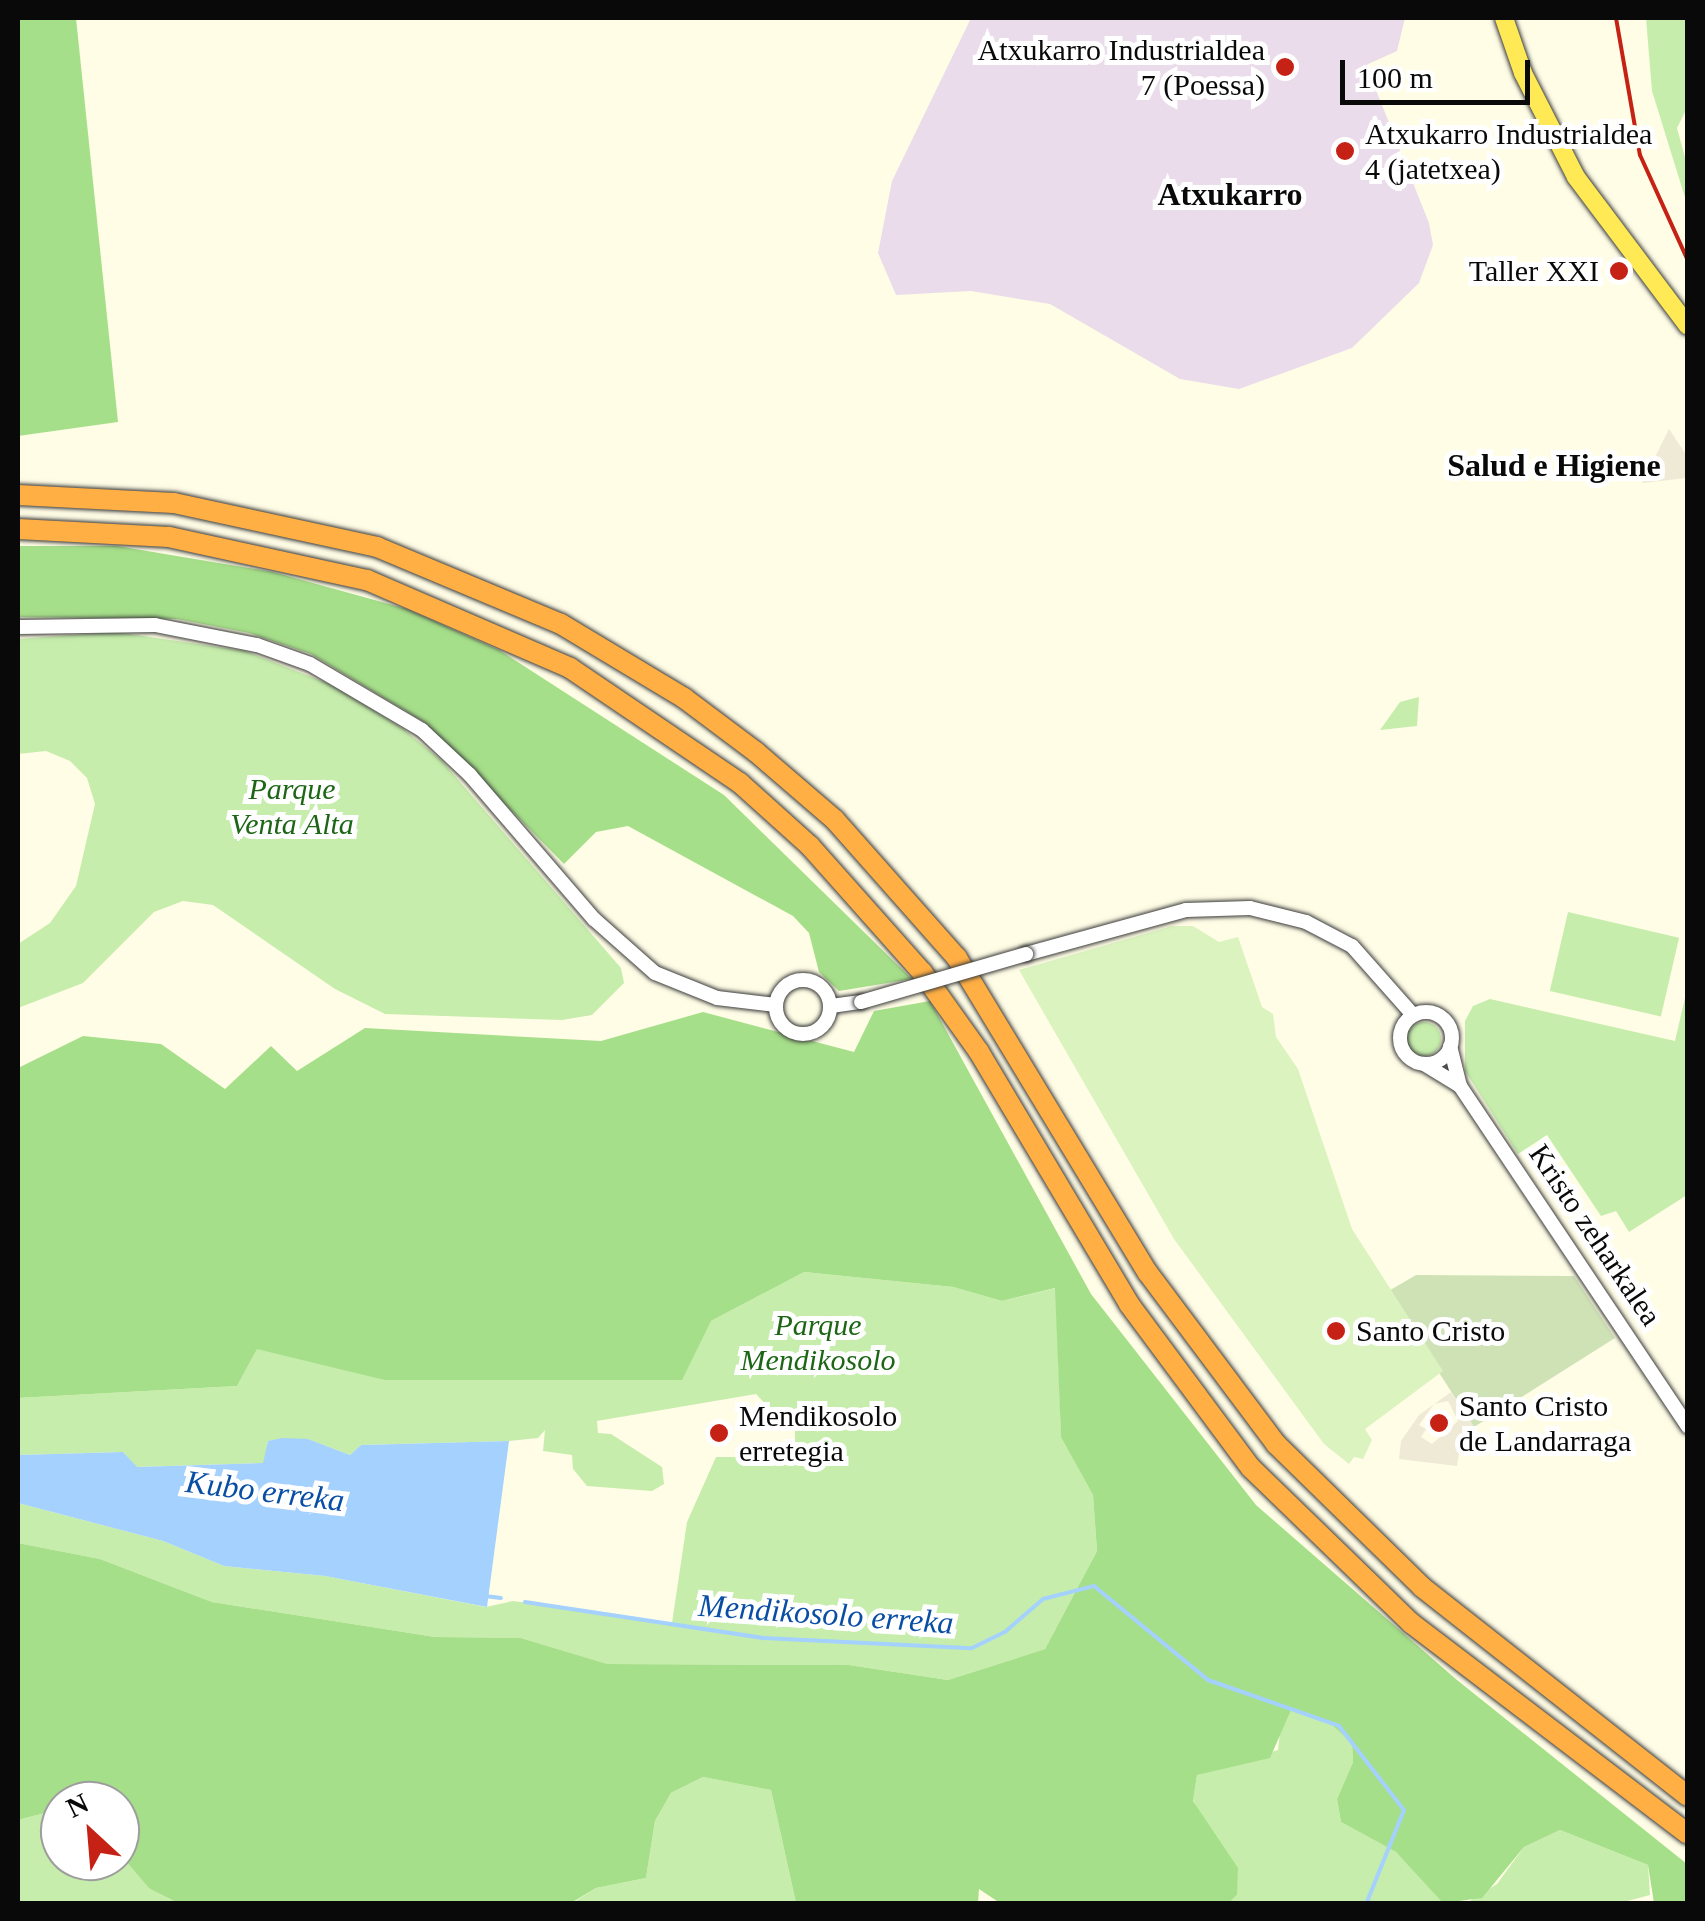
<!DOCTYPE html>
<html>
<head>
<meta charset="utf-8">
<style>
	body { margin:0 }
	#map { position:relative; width:1705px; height:1921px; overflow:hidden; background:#fffde6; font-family:"Times New Roman",serif }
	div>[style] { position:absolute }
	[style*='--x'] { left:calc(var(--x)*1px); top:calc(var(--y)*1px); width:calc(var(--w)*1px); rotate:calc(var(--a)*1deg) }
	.industrial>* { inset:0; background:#eadcea }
	.green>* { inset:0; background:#c6edac; transform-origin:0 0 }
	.round { border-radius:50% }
	.forest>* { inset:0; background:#a6df8a }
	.cemetery>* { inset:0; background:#cee2b6 }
	.pitch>* { inset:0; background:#dbf3bf }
	.plaza>* { inset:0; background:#eeead6 }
	.water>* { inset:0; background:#a4d1fd }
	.stream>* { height:4px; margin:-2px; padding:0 2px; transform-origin:2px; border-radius:2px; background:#a4d1fd }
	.roads { filter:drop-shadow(0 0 2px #3c3c3c) drop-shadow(0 0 2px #3c3c3c) }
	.tertiary>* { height:14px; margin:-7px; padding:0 7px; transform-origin:7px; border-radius:7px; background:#fff }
	.tertiary>.ring { margin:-7px; padding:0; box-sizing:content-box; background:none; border:14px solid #fff; border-radius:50% }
	.primary>* { height:18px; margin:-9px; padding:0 9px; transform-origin:9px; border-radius:9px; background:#ffea56 }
	.motorway>* { height:20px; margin:-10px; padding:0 10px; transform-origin:10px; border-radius:10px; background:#ffaf44 }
	.rail>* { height:4px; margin:-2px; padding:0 2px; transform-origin:2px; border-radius:2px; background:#c52215 }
	.bridges { filter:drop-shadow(0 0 2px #3c3c3c) drop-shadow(0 0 2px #3c3c3c) }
	.tertiary-bridge>* { height:14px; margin:-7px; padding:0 7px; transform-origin:7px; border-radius:7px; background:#fff }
	.dots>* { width:28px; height:28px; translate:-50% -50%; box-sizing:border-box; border:5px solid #fff; border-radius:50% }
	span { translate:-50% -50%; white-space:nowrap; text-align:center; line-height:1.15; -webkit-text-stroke:10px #fff; paint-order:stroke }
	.poi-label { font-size:30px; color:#090909 }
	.right { translate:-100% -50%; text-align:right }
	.left { translate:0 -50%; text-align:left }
	.park-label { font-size:30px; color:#1c6615; font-style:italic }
	.street-label { font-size:30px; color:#090909 }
	.neighbourhood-label { font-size:32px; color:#090909; font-weight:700 }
	.water-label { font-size:32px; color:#094ea5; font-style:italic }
	.frame { position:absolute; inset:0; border:20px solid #090909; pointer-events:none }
	.north { position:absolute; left:40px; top:1781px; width:100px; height:100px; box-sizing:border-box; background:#fff; border:2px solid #9d9d9d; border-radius:50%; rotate:334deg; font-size:28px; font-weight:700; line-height:40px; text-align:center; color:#090909 }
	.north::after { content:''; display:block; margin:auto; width:35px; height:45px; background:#c52215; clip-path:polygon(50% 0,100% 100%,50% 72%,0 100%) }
	.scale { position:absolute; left:1340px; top:60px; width:190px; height:45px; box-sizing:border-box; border:5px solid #090909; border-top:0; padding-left:12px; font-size:30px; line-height:35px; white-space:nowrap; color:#090909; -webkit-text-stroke:8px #fff; paint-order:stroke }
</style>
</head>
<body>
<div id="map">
	<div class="industrial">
		<i style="clip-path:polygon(971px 18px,1405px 18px,1397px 51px,1366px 65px,1429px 223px,1433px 245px,1419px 283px,1352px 348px,1239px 389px,1180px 379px,1050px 304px,971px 291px,896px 295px,878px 253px,892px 181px)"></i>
	</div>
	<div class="green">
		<i style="clip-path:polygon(1646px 18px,1687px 18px,1687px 108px,1677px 128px,1687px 165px,1687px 204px,1652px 91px)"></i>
		<i style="clip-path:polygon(116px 632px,245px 651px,332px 685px,402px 728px,441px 760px,621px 968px,624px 983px,592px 1015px,562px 1020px,385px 1014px,335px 989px,213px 905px,183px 901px,154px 912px,83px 983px,18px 1008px,18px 944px,50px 923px,76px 886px,95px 804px,87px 778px,70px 761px,46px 751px,18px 754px,18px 639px)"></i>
		<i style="clip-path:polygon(1419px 697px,1417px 726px,1380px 730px,1400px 702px)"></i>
		<i style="left:1568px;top:912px;width:114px;height:81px;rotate:13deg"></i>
		<i style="clip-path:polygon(1687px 989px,1687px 1195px,1629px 1232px,1616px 1211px,1601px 1216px,1547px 1135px,1518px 1154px,1465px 1071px,1465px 1021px,1473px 1006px,1490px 999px,1675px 1041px)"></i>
		<i class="round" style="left:1407px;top:1022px;width:34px;height:34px"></i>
		<i style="clip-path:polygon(804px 1272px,953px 1287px,1002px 1301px,1056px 1288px,1061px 1436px,1093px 1495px,1097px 1551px,1045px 1649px,948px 1680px,849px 1665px,606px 1664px,521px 1638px,435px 1637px,212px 1602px,100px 1559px,18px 1543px,18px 1503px,163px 1541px,224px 1566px,325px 1576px,486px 1607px,513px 1601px,672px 1623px,687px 1522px,716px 1457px,795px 1457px,795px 1410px,769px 1408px,756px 1394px,597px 1421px,598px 1433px,611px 1434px,662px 1467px,664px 1484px,652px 1491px,587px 1486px,573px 1469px,572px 1455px,543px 1451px,545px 1430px,538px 1438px,509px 1441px,361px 1445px,350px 1455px,308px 1439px,268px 1441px,264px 1463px,136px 1467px,123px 1452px,18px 1455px,18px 1398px,237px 1386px,257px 1348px,384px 1380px,711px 1321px)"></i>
		<i style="clip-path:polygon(1290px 1710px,1330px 1723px,1352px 1742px,1353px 1762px,1337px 1799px,1341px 1822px,1396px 1852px,1447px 1903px,1229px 1903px,1237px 1895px,1193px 1800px,1197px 1775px,1278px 1750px,1281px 1722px)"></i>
		<i style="clip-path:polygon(703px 1777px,771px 1790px,796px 1903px,571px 1904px,596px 1888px,646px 1878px,655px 1821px,671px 1793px)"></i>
		<i style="clip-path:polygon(60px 1809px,60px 1861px,120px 1861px,120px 1847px,150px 1889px,178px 1903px,18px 1904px,18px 1820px)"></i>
		<i style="clip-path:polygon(1560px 1830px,1648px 1865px,1650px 1895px,1620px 1903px,1465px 1904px,1497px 1884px,1524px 1847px)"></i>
	</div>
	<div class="forest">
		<i style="clip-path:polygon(18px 18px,76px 18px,118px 422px,18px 436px)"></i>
		<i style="clip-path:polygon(18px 546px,117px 546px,273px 572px,407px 609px,499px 650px,724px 795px,912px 979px,839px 991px,819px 972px,809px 933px,793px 916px,628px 826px,596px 832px,564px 864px,424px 722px,311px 654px,249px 633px,177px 619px,18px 617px)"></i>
		<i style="clip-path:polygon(930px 1001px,1091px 1294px,1256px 1505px,1457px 1680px,1687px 1864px,1687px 1903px,1654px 1903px,1648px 1865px,1560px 1830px,1524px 1847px,1482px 1898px,1443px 1903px,1396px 1852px,1341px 1822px,1337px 1799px,1353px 1762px,1352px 1743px,1330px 1723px,1291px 1710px,1270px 1758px,1197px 1775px,1193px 1801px,1238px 1868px,1237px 1895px,1229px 1903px,1000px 1903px,979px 1889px,978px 1903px,796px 1903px,771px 1790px,703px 1777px,671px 1793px,655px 1821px,646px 1878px,596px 1888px,571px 1903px,178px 1903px,150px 1889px,125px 1860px,120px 1801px,60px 1801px,60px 1809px,18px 1820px,18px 1543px,100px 1559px,212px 1602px,435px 1637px,521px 1638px,607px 1664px,849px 1665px,948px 1680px,1045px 1649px,1097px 1551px,1093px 1495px,1061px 1437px,1055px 1288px,1002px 1301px,953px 1287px,804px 1272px,711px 1321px,682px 1380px,384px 1380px,257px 1349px,237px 1386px,18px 1398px,18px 1068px,83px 1036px,161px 1044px,225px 1089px,271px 1046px,297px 1071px,365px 1028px,601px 1041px,703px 1012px,854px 1052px,874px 1011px)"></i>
	</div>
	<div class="cemetery">
		<i style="clip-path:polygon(1416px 1275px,1574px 1276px,1615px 1338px,1474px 1427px,1387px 1292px)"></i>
	</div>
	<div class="pitch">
		<i style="clip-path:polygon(1172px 926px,1193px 926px,1219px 942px,1238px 937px,1262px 1007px,1273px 1014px,1276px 1037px,1298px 1069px,1352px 1229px,1443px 1371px,1365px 1429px,1372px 1440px,1363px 1459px,1354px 1457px,1349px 1464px,1324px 1444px,1174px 1239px,1019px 970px)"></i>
	</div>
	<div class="plaza">
		<i style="clip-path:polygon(1669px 429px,1687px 456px,1687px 478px,1642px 483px)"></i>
		<i style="clip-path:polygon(evenodd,1451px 1392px,1474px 1427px,1461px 1441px,1457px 1466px,1399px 1459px,1401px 1441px,1419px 1415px,1451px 1392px,1448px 1401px,1458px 1421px,1432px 1444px,1421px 1437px,1426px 1429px,1419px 1425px,1434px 1404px,1448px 1401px)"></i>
	</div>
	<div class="water">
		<i style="clip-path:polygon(282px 1438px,308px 1439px,350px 1455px,361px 1445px,509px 1441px,487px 1607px,325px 1576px,224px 1566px,163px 1541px,18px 1503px,18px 1455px,123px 1452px,137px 1467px,263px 1463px,268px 1441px)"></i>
	</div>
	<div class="stream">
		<i style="--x:485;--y:1596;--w:16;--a:7"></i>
		<i style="--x:525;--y:1602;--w:242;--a:8.6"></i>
		<i style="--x:764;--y:1638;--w:208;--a:2.8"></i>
		<i style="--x:972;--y:1648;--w:37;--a:-26"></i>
		<i style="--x:1005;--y:1632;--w:50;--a:-41"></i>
		<i style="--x:1043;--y:1599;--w:53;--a:-14.3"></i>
		<i style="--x:1094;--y:1586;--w:148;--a:39.5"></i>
		<i style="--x:1208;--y:1680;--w:139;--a:19.3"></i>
		<i style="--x:1339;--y:1726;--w:106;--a:52.3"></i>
		<i style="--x:1404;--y:1810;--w:101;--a:112"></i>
	</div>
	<div class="roads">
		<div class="tertiary">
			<i style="--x:18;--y:627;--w:137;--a:-0.8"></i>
			<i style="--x:155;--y:625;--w:104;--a:11.1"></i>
			<i style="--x:257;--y:645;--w:56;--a:19.7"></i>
			<i style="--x:310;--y:664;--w:130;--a:30.5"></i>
			<i style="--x:422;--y:730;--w:66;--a:43.2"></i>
			<i style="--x:470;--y:775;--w:190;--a:49.3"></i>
			<i style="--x:594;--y:919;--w:81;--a:41.5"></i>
			<i style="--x:655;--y:973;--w:67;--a:22"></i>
			<i style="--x:717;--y:998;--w:59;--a:6.8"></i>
			<i style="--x:1026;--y:954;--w:166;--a:-15.4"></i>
			<i style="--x:1186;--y:910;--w:64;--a:-1.8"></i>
			<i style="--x:1250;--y:908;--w:58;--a:14"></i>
			<i style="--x:1306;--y:922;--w:52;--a:27.6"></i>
			<i style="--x:1352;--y:946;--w:92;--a:48.5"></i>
			<i class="ring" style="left:776px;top:980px;width:40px;height:40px"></i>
			<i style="--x:831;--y:1006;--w:30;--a:-8"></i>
			<i class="ring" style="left:1400px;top:1012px;width:38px;height:38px"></i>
			<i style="--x:1450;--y:1046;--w:41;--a:76"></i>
			<i style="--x:1460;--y:1086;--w:410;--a:56.2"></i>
			<i style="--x:1424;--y:1064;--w:42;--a:31.4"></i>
		</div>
		<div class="primary">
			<i style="--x:1504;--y:18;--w:58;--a:70.9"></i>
			<i style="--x:1523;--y:73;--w:117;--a:63"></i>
			<i style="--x:1576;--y:177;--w:186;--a:53.1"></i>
		</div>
		<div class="motorway">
			<i style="--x:18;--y:495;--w:156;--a:2.9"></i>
			<i style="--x:174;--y:503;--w:208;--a:12.2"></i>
			<i style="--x:377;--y:547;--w:199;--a:22.7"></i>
			<i style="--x:561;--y:624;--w:144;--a:31"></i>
			<i style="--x:684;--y:698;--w:90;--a:36.9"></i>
			<i style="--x:756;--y:752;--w:104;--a:40.7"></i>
			<i style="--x:835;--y:820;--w:184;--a:48.5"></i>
			<i style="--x:957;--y:958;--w:368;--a:58.8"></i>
			<i style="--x:1148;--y:1273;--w:214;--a:53.2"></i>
			<i style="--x:1276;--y:1444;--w:204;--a:44.4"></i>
			<i style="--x:1422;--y:1587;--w:338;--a:38.2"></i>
			<i style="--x:18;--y:529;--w:151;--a:3"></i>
			<i style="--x:169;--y:537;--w:203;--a:12.3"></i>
			<i style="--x:367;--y:580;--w:221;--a:23.4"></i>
			<i style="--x:570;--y:668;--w:205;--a:34.1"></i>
			<i style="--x:740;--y:783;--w:94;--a:42"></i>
			<i style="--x:810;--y:846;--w:169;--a:48.4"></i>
			<i style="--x:922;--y:972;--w:98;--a:54.5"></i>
			<i style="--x:979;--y:1052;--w:293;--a:59.2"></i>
			<i style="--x:1129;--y:1304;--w:204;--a:53.4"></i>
			<i style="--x:1251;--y:1468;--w:223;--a:44.1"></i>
			<i style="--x:1411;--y:1623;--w:348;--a:37.3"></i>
		</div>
	</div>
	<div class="rail">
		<i style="--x:1616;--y:18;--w:139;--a:80.1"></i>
		<i style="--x:1640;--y:155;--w:116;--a:65.6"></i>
	</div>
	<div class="bridges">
		<div class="tertiary-bridge">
			<i style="--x:861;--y:1002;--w:172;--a:-16.2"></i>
		</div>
	</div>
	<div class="dots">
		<i style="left:1285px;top:67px;background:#c52215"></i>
		<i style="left:1345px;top:151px;background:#c52215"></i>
		<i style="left:1619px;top:271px;background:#c52215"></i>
		<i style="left:1336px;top:1331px;background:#c52215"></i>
		<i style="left:1439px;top:1423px;background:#c52215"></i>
		<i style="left:719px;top:1433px;background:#c52215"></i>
	</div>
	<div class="poi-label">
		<span class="right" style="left:1265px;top:67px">Atxukarro Industrialdea<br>7 (Poessa)</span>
		<span class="left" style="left:1365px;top:151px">Atxukarro Industrialdea<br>4 (jatetxea)</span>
		<span class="right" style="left:1599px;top:271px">Taller XXI</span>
		<span class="left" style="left:1356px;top:1331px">Santo Cristo</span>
		<span class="left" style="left:1459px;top:1423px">Santo Cristo<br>de Landarraga</span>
		<span class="left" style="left:739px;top:1433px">Mendikosolo<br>erretegia</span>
	</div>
	<div class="park-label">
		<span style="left:292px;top:806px">Parque<br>Venta Alta</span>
		<span style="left:818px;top:1342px">Parque<br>Mendikosolo</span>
	</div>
	<div class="street-label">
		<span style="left:1595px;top:1235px;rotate:56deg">Kristo zeharkalea</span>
	</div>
	<div class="neighbourhood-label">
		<span style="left:1230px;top:194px">Atxukarro</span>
		<span style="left:1554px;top:465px">Salud e Higiene</span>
	</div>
	<div class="water-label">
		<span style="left:265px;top:1491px;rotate:7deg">Kubo erreka</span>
		<span style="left:826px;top:1614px;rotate:4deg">Mendikosolo erreka</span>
	</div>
	<div class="frame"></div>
	<div class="north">N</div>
	<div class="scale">100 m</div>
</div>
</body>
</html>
